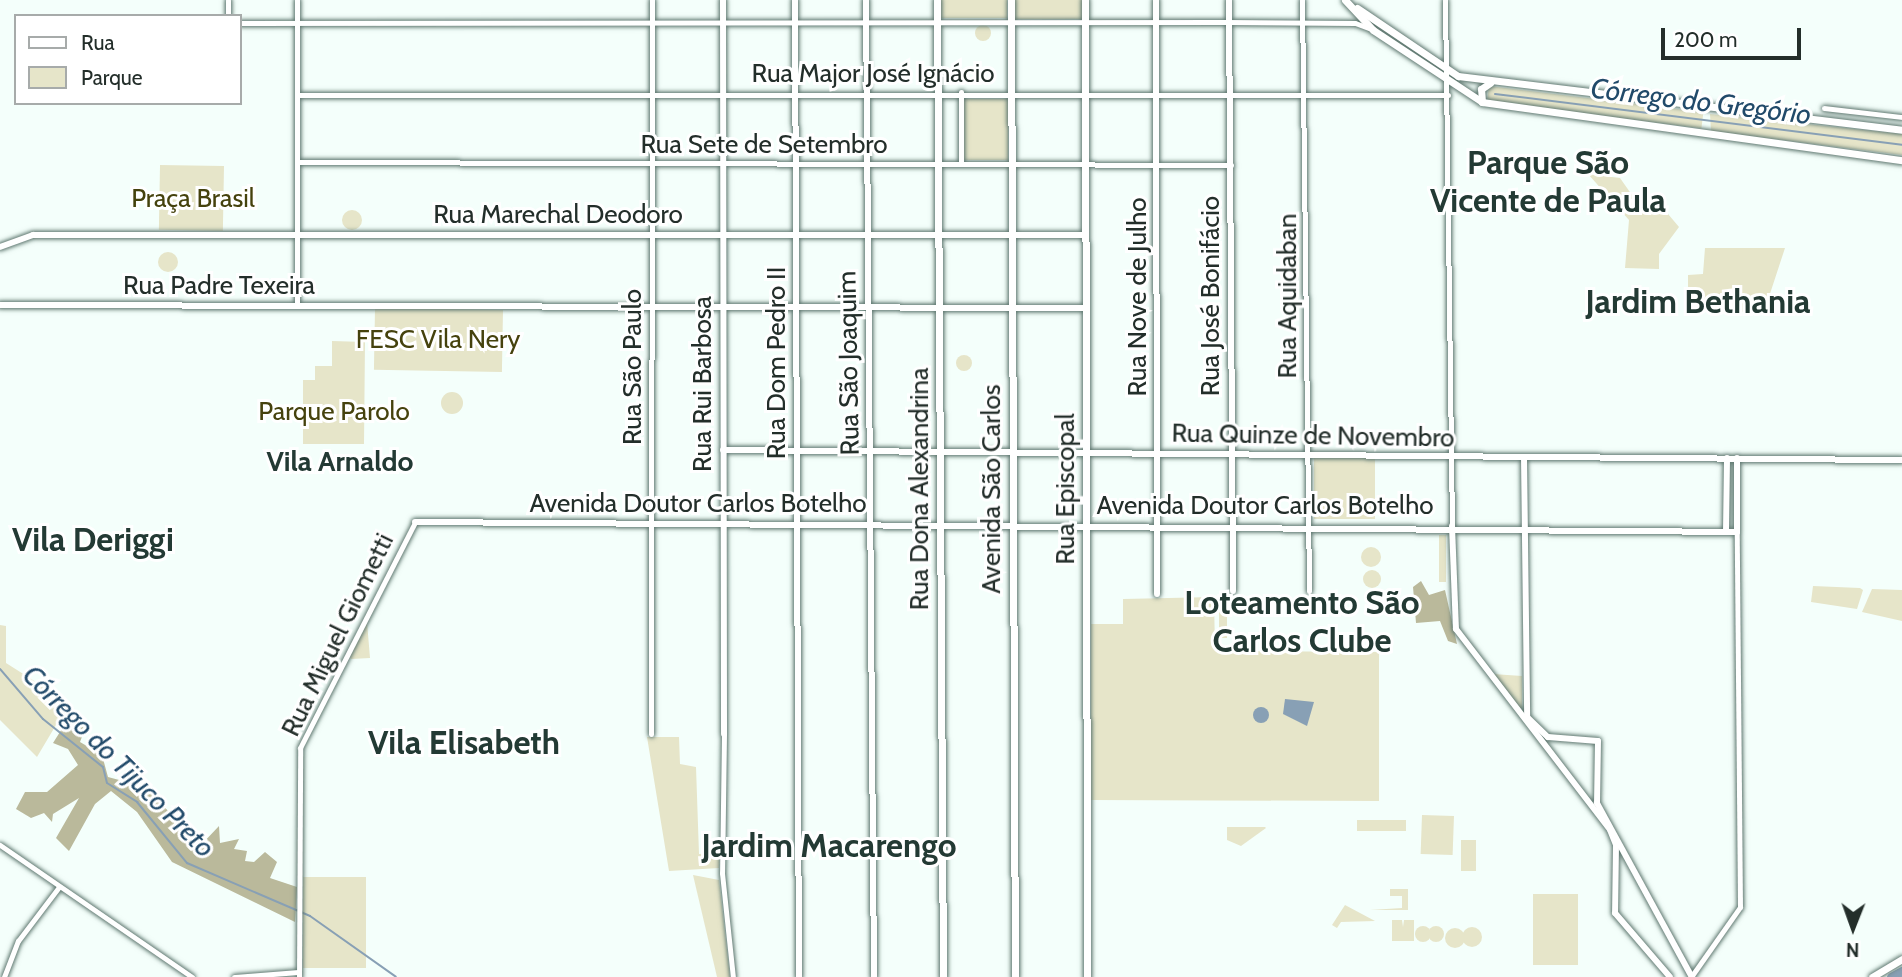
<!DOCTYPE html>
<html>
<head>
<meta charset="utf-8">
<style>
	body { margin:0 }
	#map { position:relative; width:1902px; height:977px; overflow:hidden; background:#f4fffb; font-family:Cabin,sans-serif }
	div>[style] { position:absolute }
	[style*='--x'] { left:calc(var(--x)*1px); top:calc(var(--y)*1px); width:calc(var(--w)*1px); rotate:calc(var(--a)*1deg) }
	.green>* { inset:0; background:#e6e5c9; transform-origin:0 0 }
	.round { border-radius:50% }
	.forest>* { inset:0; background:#bab99b }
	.water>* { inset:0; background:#88a0b5 }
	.stream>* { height:2px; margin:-1px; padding:0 1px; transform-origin:1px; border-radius:1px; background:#88a0b5 }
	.river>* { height:9px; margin:-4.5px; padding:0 4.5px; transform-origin:4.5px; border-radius:4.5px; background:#88a0b5 }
	.roads { filter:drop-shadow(0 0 2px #607971) drop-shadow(0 0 2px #607971) }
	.tertiary>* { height:5px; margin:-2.5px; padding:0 2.5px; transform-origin:2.5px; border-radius:2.5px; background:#fff }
	.secondary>* { height:6px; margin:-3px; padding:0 3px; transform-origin:3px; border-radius:3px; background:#fff }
	.primary>* { height:7px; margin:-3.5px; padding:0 3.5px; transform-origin:3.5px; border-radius:3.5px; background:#fff }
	span { translate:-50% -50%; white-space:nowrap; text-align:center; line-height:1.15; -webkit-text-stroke:6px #fff; paint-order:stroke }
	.street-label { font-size:26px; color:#232e2a }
	.park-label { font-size:26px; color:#45420d }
	.water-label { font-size:28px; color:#214a6a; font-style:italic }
	.neighbourhood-label { font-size:28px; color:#233a34; font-weight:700 }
	.district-label { font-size:33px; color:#233a34; font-weight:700 }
	.legend { position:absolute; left:14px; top:14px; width:228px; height:91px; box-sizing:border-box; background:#fff; border:2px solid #a7abaa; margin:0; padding:9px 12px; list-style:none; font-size:21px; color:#232e2a }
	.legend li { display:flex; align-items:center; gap:14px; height:35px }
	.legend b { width:35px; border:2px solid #a7abaa }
	.north { position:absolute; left:1818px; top:893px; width:70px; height:70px; -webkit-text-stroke:5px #fff; paint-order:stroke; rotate:181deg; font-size:19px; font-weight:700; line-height:28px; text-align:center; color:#232e2a }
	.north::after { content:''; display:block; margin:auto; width:24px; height:32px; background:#232e2a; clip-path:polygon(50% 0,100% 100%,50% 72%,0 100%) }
	.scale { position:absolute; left:1661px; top:28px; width:140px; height:32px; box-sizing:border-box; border:4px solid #232e2a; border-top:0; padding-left:9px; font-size:21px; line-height:24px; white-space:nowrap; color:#232e2a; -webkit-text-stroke:5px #fff; paint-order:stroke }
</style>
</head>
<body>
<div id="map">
	<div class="green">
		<i style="left:940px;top:0;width:67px;height:18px"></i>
		<i style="left:1015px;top:0;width:68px;height:19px"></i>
		<i class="round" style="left:975px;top:25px;width:16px;height:16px"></i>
		<i style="left:1489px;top:86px;width:216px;height:16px;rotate:7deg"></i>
		<i style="left:964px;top:99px;width:44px;height:61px"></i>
		<i style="clip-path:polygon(1710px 114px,1902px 134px,1902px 155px,1711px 131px)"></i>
		<i style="left:224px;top:166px;width:65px;height:64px;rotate:91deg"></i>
		<i style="clip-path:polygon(1588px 174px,1620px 178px,1639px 205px,1663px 208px,1679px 227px,1659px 254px,1659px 269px,1625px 268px,1629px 220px)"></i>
		<i class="round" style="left:342px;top:210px;width:20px;height:20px"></i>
		<i style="clip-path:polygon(1705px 248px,1785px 248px,1764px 312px,1703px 311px,1704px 300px,1688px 299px,1688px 275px,1703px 274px)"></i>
		<i class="round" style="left:158px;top:252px;width:20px;height:20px"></i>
		<i style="left:503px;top:310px;width:62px;height:128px;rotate:91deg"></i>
		<i style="clip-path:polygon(332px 341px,365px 342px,364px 444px,303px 444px,303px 380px,315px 380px,315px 366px,332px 366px)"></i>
		<i class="round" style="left:956px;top:355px;width:16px;height:16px"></i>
		<i class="round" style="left:441px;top:392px;width:22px;height:22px"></i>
		<i style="left:1375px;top:457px;width:62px;height:61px;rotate:90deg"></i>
		<i style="left:1439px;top:535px;width:7px;height:47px"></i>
		<i class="round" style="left:1361px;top:547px;width:20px;height:20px"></i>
		<i class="round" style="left:1363px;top:570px;width:18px;height:18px"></i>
		<i style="clip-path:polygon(1813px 586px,1860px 588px,1863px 590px,1857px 609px,1811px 602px)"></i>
		<i style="clip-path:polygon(1872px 589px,1902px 590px,1902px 621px,1862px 612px)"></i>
		<i style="clip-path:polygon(1214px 597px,1215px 651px,1379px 652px,1379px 801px,1091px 800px,1091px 624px,1123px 624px,1123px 599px)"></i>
		<i style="left:1219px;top:599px;width:8px;height:39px"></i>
		<i style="clip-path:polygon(367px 622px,370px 658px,351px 659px,350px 657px)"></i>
		<i style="clip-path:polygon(0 625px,6px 626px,6px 663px,69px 703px,37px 757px,0 720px)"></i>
		<i style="clip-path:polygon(1493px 674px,1522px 676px,1522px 708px,1520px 708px)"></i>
		<i style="clip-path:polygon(647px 737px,679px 737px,680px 764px,696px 767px,699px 854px,720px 853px,719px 868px,669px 871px)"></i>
		<i style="left:1422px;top:815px;width:32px;height:39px;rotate:2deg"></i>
		<i style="left:1357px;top:820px;width:49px;height:11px"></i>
		<i style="clip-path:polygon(1227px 827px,1265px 827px,1266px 828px,1241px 846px,1227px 840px)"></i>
		<i style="left:1461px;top:840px;width:15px;height:31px"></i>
		<i style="clip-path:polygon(693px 875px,719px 880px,730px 977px,717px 977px)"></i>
		<i style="left:303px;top:877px;width:63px;height:91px"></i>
		<i style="clip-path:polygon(1390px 889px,1408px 889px,1408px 910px,1370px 910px,1402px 908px,1402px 896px,1390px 896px)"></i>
		<i style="left:1533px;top:894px;width:45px;height:71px"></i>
		<i style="clip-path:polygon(1345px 905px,1375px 921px,1341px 922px,1337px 928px,1332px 925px)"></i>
		<i style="clip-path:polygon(1392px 920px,1402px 920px,1403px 927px,1404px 920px,1414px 920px,1414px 941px,1392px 941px)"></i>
		<i class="round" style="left:1415px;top:926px;width:16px;height:16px"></i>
		<i class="round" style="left:1428px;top:926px;width:16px;height:16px"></i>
		<i class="round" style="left:1462px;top:927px;width:20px;height:20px"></i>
		<i class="round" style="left:1445px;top:928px;width:20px;height:20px"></i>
	</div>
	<div class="forest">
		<i style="clip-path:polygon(1421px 581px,1429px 595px,1445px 590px,1457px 644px,1448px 641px,1440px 621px,1416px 623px,1413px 587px)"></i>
		<i style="clip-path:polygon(70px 716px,86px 726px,80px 742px,102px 755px,108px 777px,145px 787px,201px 845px,219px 826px,220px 843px,239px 839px,234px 849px,247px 851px,245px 861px,254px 862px,265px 852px,277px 862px,270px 878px,297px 887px,295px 922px,172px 862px,137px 812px,111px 791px,95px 804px,69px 851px,56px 838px,79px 798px,53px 814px,52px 822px,44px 813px,31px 818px,16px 809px,25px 792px,47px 792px,78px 765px,68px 749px,53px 743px)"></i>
	</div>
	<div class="water">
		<i style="clip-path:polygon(1285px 699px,1314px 702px,1307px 726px,1283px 714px)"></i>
		<i class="round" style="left:1253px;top:707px;width:16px;height:16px"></i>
	</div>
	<div class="stream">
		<i style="--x:1495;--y:94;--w:410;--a:7.1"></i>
		<i style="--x:0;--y:669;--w:66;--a:49.3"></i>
		<i style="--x:43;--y:719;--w:77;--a:38.7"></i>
		<i style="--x:103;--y:767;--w:16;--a:76"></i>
		<i style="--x:107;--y:783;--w:36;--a:32"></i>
		<i style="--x:137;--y:802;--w:79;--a:50.7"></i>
		<i style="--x:187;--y:863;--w:134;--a:23.3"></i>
		<i style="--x:310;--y:916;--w:105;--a:35.3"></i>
	</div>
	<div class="river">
		<i style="--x:1891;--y:977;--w:13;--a:-29"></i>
	</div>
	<div class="roads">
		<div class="tertiary">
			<i style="--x:228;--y:0;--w:16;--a:90"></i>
			<i style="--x:1302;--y:0;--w:591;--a:89.32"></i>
			<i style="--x:1445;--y:0;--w:526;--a:89.24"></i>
			<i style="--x:240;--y:23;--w:986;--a:-0.06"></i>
			<i style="--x:1226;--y:22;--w:129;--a:0.4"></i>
			<i style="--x:1355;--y:23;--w:15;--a:20"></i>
			<i style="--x:298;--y:95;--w:1150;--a:0"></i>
			<i style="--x:1824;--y:108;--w:79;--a:6.6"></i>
			<i style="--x:298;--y:162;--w:933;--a:0.18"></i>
			<i style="--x:961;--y:163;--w:71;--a:-90"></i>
			<i style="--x:297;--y:304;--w:304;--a:-90"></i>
			<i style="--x:651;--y:734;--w:734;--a:-89.92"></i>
			<i style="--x:724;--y:734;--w:139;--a:90.8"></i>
			<i style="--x:722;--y:873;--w:105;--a:84"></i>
			<i style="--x:0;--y:845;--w:233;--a:34.5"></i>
			<i style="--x:4;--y:977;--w:39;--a:-69"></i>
			<i style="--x:18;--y:941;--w:68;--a:-52.8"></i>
			<i style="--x:234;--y:977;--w:65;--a:-4.4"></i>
			<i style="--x:299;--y:977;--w:229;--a:-89.7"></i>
			<i style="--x:300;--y:748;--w:254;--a:-63"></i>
			<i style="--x:1691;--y:977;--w:85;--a:-55"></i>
			<i style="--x:1740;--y:907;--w:375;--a:-90.5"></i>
		</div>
		<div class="secondary">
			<i style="--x:723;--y:0;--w:734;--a:89.92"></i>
			<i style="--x:795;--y:0;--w:977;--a:89.77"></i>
			<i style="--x:866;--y:0;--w:977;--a:89.53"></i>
			<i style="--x:1156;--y:0;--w:594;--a:89.9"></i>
			<i style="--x:1229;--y:0;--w:591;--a:89.61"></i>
			<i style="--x:0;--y:247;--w:35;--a:-20"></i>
			<i style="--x:33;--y:235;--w:1051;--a:0"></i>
			<i style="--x:0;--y:305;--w:1085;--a:0.16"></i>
			<i style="--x:723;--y:450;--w:1179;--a:0.49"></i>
			<i style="--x:1524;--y:457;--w:260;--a:89.3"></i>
			<i style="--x:1527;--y:717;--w:29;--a:44"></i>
			<i style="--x:1548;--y:737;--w:50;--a:4.6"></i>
			<i style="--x:1598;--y:741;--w:62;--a:90.9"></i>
			<i style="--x:1597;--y:803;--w:198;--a:61.4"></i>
			<i style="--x:415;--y:522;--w:1322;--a:0.43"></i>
			<i style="--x:1737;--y:532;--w:74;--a:-90"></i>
			<i style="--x:1452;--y:526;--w:103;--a:87.8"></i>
			<i style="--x:1456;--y:629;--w:253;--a:52.5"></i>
			<i style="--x:1610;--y:830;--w:16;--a:68"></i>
			<i style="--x:1616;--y:845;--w:68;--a:90.8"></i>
			<i style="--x:1615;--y:913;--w:84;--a:49.3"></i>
			<i style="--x:1726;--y:531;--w:73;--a:-89.2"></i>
		</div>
		<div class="primary">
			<i style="--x:937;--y:0;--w:977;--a:89.65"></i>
			<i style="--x:1011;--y:0;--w:977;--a:89.77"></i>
			<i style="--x:1085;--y:0;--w:977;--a:89.88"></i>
			<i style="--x:1345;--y:0;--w:41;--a:47"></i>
			<i style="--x:1373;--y:30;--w:131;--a:33.4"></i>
			<i style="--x:1482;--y:102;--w:424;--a:7.9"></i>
			<i style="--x:1357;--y:8;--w:122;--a:34"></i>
			<i style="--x:1458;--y:76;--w:447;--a:6.9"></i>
			<i style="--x:1482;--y:102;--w:13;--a:-94"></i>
			<i style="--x:1481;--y:89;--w:11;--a:-34"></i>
			<i style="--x:1872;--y:977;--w:35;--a:-31"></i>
		</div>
	</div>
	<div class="street-label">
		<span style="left:873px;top:74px">Rua Major José Ignácio</span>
		<span style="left:764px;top:145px">Rua Sete de Setembro</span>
		<span style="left:558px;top:215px">Rua Marechal Deodoro</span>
		<span style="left:219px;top:286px">Rua Padre Texeira</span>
		<span style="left:1211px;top:296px;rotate:-90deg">Rua José Bonifácio</span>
		<span style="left:1288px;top:296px;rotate:-90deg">Rua Aquidaban</span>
		<span style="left:1138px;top:297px;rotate:-90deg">Rua Nove de Julho</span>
		<span style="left:777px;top:363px;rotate:-90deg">Rua Dom Pedro II</span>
		<span style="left:849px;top:363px;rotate:-91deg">Rua São Joaquim</span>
		<span style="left:633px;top:367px;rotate:-90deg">Rua São Paulo</span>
		<span style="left:703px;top:384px;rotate:-90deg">Rua Rui Barbosa</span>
		<span style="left:1313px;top:436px;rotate:1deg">Rua Quinze de Novembro</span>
		<span style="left:920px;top:489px;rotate:-90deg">Rua Dona Alexandrina</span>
		<span style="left:992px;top:489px;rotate:-90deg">Avenida São Carlos</span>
		<span style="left:1066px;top:489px;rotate:-90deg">Rua Episcopal</span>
		<span style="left:698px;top:504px">Avenida Doutor Carlos Botelho</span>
		<span style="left:1265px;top:506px">Avenida Doutor Carlos Botelho</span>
		<span style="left:338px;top:635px;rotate:-64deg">Rua Miguel Giometti</span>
	</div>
	<div class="park-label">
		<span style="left:193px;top:199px">Praça Brasil</span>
		<span style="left:438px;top:340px">FESC Vila Nery</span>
		<span style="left:334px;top:412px">Parque Parolo</span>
	</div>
	<div class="water-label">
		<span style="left:1701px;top:101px;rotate:7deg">Córrego do Gregório</span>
		<span style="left:119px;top:761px;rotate:45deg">Córrego do Tijuco Preto</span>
	</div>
	<div class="neighbourhood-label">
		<span style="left:340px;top:461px">Vila Arnaldo</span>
	</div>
	<div class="district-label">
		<span style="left:1548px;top:182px">Parque São<br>Vicente de Paula</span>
		<span style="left:1698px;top:302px">Jardim Bethania</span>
		<span style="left:93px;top:540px">Vila Deriggi</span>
		<span style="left:1302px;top:622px">Loteamento São<br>Carlos Clube</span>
		<span style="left:464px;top:743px">Vila Elisabeth</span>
		<span style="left:829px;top:846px">Jardim Macarengo</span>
	</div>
	<ul class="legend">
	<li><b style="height:9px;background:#fff"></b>Rua</li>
	<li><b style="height:19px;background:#e6e5c9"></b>Parque</li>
	</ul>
	<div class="north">N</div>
	<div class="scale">200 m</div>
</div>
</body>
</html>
